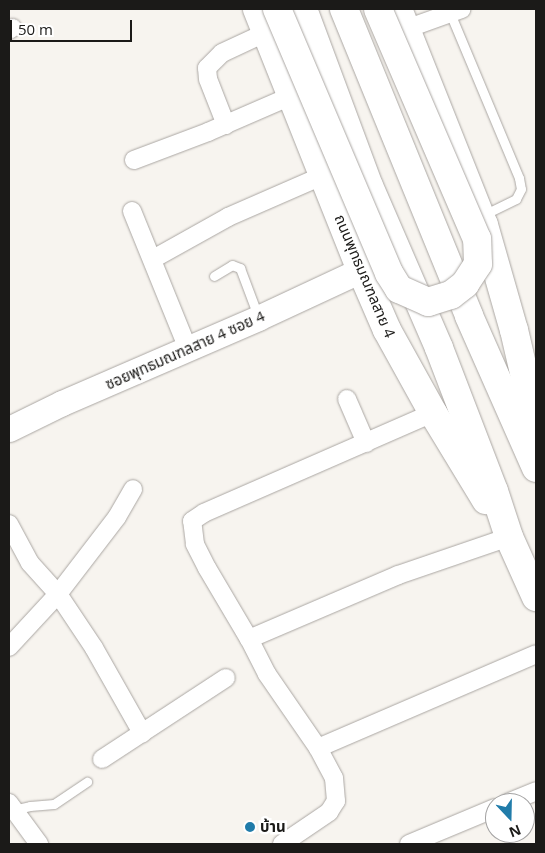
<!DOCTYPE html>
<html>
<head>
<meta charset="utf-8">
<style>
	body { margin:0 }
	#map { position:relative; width:545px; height:853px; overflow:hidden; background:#f7f4ef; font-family:"Open Sans","Noto Sans Thai",sans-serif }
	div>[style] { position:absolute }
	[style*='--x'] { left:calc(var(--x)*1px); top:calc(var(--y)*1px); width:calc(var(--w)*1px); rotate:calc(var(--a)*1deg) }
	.roads { filter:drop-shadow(0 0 1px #aaa6a2) drop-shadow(0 0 1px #aaa6a2) }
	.lane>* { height:9px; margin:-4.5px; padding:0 4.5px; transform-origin:4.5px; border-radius:4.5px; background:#fff }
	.street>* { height:18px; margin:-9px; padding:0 9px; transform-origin:9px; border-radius:9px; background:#fff }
	.secondary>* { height:25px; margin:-12.5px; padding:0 12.5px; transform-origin:12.5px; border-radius:12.5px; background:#fff }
	.primary>* { height:28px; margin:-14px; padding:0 14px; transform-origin:14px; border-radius:14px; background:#fff }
	.bridges { filter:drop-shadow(0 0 1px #aaa6a2) drop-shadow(0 0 1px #aaa6a2) }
	.primary-bridge>* { height:28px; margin:-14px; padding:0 14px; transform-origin:14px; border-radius:14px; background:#fff }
	.dots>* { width:14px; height:14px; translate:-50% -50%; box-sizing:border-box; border:2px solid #fff; border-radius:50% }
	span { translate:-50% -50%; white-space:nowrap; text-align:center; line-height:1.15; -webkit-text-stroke:5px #fff; paint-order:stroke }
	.street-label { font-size:15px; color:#1b1a18 }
	.poi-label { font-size:15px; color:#1b1a18; font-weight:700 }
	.left { translate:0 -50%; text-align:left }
	.frame { position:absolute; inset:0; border:10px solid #1b1a18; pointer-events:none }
	.north { position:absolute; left:485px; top:793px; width:50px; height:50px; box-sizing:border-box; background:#fff; border:1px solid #a4a3a3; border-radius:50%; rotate:159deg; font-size:14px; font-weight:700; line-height:20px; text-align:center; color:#1b1a18 }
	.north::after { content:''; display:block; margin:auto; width:18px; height:22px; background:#217caa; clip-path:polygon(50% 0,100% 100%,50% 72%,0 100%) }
	.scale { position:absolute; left:10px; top:20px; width:122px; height:22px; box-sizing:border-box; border:2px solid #1b1a18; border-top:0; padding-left:6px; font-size:15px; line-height:18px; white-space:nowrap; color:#1b1a18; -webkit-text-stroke:4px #fff; paint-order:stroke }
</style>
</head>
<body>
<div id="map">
	<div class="roads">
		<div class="lane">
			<i style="--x:450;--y:13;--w:179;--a:67.3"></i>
			<i style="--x:519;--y:178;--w:11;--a:80"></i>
			<i style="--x:521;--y:189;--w:11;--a:117"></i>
			<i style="--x:516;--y:199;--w:37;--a:154"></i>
			<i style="--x:214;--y:276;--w:21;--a:-31"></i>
			<i style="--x:232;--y:265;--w:9;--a:21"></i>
			<i style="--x:240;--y:268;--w:51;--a:69.4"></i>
			<i style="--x:13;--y:810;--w:17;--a:-13"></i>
			<i style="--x:30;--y:806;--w:24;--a:-5"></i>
			<i style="--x:54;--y:804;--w:40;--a:-34"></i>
		</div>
		<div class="street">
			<i style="--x:406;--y:29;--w:59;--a:-19.7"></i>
			<i style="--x:9;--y:30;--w:4;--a:-34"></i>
			<i style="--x:226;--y:125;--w:49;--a:-111.4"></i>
			<i style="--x:208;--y:79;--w:11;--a:-95"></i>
			<i style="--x:207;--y:68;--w:21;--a:-45"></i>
			<i style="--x:222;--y:53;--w:50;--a:-25"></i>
			<i style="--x:134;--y:160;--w:79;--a:-20.7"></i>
			<i style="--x:208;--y:132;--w:93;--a:-23.5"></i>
			<i style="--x:132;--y:211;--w:149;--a:67.9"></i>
			<i style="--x:153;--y:259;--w:86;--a:-29.2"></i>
			<i style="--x:228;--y:217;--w:105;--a:-23.6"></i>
			<i style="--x:347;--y:399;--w:48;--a:66.6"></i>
			<i style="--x:9;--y:524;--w:44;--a:61.7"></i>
			<i style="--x:30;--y:563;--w:42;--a:47.9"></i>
			<i style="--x:58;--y:594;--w:65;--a:56.3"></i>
			<i style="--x:94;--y:648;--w:98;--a:60.5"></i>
			<i style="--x:249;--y:639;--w:162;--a:-23.2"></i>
			<i style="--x:398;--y:575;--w:117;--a:-18.9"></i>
			<i style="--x:9;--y:647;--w:72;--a:-47.2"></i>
			<i style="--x:58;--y:594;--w:97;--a:-52.5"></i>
			<i style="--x:117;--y:517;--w:32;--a:-60"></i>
			<i style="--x:318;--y:748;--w:90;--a:-124.6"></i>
			<i style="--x:267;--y:674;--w:39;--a:-117"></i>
			<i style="--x:249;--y:639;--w:82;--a:-120.6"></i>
			<i style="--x:207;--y:568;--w:27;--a:-117"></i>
			<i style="--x:195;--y:544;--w:23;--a:-97"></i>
			<i style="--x:192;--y:521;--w:14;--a:-34"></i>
			<i style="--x:204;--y:513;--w:250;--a:-23.6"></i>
			<i style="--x:102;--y:759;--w:148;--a:-33.2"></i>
			<i style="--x:9;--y:803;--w:51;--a:53.8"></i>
			<i style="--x:507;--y:803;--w:31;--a:-22"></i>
			<i style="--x:282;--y:844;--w:57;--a:-34.2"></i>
			<i style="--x:329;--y:812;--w:13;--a:-58"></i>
			<i style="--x:336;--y:801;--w:23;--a:-95"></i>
			<i style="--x:334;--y:778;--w:34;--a:-118"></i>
			<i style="--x:318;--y:748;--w:237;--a:-23.3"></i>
			<i style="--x:409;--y:844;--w:93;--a:-22.7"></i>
		</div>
		<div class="secondary">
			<i style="--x:9;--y:429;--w:59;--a:-26.1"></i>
			<i style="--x:62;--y:403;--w:214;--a:-23.4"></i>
			<i style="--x:258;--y:318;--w:114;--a:-25"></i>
		</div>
		<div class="primary">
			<i style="--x:257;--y:9;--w:281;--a:68.3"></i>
			<i style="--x:361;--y:270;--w:65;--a:66.6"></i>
			<i style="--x:387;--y:330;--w:95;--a:61"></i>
			<i style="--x:433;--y:413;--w:102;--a:58.7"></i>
			<i style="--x:303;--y:9;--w:189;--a:69.6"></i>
			<i style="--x:369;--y:186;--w:176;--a:66.6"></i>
			<i style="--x:439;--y:348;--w:153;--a:69"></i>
			<i style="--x:494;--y:491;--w:48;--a:71.9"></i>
			<i style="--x:509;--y:537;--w:66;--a:65.8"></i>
			<i style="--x:344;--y:9;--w:331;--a:67.8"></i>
			<i style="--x:469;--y:316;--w:166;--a:66.2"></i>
			<i style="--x:398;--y:9;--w:232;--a:68.3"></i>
			<i style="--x:484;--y:225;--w:109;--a:74.1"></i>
			<i style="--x:514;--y:330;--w:71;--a:76.9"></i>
			<i style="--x:530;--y:399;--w:36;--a:81"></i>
		</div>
	</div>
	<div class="bridges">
		<div class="primary-bridge">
			<i style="--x:277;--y:9;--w:287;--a:67"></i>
			<i style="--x:389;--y:273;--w:19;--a:58"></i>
			<i style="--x:399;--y:289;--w:32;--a:24"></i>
			<i style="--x:428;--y:302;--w:24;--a:-17"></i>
			<i style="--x:451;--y:295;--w:18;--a:-38"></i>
			<i style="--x:465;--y:284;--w:24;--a:-57"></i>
			<i style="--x:478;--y:264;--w:25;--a:-92"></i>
			<i style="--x:477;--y:239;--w:250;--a:-113.3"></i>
		</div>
	</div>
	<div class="dots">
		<i style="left:250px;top:827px;background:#217caa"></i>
	</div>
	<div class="street-label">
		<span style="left:365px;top:276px;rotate:67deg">ถนนพุทธมณฑลสาย 4</span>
		<span style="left:185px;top:350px;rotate:-24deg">ซอยพุทธมณฑลสาย 4 ซอย 4</span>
	</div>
	<div class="poi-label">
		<span class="left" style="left:260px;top:827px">บ้าน</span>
	</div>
	<div class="frame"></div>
	<div class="north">N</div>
	<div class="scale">50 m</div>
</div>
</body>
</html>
